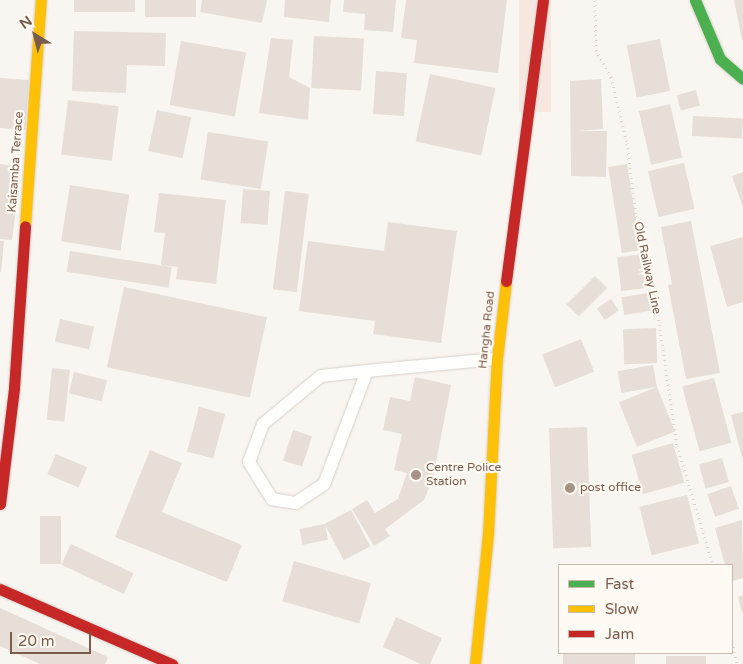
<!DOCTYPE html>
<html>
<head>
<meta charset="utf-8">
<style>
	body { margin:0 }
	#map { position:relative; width:743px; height:664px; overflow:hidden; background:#f9f5f0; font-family:"Varela Round",sans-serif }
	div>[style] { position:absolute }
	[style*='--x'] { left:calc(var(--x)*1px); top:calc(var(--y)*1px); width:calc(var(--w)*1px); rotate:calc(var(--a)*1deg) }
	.commercial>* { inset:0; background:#f6e8e1; transform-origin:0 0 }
	.building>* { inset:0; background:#e6ded7; transform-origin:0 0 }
	.path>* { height:3px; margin-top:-1.5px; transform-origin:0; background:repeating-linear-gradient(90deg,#dcd5d0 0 1px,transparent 0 5px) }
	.roads { filter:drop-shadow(0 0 1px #d7d1cb) drop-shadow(0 0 1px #d7d1cb) }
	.lane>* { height:12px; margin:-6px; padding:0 6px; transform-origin:6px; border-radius:6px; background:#fefefd }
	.fast>* { height:11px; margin:-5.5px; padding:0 5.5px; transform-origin:5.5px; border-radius:5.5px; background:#4caf50 }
	.slow>* { height:11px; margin:-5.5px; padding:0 5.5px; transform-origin:5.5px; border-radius:5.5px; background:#ffc107 }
	.jam>* { height:11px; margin:-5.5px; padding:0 5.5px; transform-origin:5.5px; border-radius:5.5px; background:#c62828 }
	.dots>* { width:14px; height:14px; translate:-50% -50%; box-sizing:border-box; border:2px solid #fffaf3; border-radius:50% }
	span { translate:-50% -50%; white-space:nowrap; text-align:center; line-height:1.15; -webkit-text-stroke:4.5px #fffaf3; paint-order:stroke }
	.street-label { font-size:12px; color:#7a5c4d }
	.poi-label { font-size:12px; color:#7a5c4d }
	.left { translate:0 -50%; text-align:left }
	.legend { position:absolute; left:558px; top:564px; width:175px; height:90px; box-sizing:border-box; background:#fffaf3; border:1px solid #cabbb1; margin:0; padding:6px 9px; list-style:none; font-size:15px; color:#7a5c4d }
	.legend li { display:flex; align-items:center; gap:10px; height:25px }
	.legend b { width:25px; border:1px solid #cabbb1 }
	.north { position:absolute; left:10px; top:10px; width:50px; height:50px; -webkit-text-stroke:4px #fffaf3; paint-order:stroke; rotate:324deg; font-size:14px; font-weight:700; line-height:20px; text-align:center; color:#7a5c4d }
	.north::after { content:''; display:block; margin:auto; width:18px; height:22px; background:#7a5c4d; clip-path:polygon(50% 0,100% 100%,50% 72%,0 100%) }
	.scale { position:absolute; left:10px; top:632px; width:81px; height:22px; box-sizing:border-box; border:2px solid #7a5c4d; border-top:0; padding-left:6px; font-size:15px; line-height:18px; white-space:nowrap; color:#7a5c4d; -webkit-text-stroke:4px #fffaf3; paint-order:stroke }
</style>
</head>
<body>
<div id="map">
	<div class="commercial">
		<i style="left:519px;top:0;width:32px;height:112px"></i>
	</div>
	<div class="building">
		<i style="left:74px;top:0;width:61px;height:12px"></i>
		<i style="left:145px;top:0;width:51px;height:17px"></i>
		<i style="clip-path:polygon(202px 0,267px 0,262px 23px,200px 12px)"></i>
		<i style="clip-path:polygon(285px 0,331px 0,329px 22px,284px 17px)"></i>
		<i style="clip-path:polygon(344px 0,396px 0,393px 32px,364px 30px,365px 14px,343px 12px)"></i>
		<i style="clip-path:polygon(406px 0,507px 0,498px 73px,414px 63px,417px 40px,401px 38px)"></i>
		<i style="clip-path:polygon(734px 0,743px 0,743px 40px,742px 40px)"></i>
		<i style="clip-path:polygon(74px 31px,166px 33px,165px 66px,127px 65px,126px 93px,72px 91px)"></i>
		<i style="left:314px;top:36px;width:50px;height:52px;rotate:3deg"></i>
		<i style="clip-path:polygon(271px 38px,293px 40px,289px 77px,310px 88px,308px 120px,259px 113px)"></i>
		<i style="left:660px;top:39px;width:53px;height:34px;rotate:79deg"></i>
		<i style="left:181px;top:41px;width:66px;height:65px;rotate:10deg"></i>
		<i style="left:376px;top:71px;width:31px;height:43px;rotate:4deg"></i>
		<i style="left:430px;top:74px;width:67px;height:69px;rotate:12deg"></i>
		<i style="left:0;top:78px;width:29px;height:50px;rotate:4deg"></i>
		<i style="clip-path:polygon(601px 79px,603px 129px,577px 131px,607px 131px,606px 177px,571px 176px,570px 81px)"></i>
		<i style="left:696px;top:90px;width:16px;height:20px;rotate:75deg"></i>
		<i style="left:68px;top:100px;width:51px;height:55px;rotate:7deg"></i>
		<i style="left:670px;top:104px;width:55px;height:32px;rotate:77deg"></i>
		<i style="left:157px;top:110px;width:35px;height:42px;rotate:12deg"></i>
		<i style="left:693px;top:116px;width:50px;height:20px;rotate:3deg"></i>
		<i style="left:208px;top:132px;width:61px;height:48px;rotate:9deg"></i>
		<i style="left:684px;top:163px;width:47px;height:37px;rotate:77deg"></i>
		<i style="clip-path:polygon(0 164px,21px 166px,12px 240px,0 239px)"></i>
		<i style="left:627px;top:164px;width:87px;height:19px;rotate:81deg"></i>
		<i style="clip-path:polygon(743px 172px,743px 207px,732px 176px)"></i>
		<i style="left:70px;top:185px;width:60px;height:57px;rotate:9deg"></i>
		<i style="left:243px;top:189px;width:27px;height:34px;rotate:4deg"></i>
		<i style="left:285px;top:191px;width:24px;height:99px;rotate:7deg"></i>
		<i style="clip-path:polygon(159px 193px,226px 200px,216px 284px,176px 279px,178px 267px,161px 265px,165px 233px,154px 232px)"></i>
		<i style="clip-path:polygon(691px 221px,720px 373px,686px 379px,668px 285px,672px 284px,661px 227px)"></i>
		<i style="clip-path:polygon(388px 222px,457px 231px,441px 343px,373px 334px,375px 321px,299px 311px,308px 241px,384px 251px)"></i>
		<i style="clip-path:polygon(743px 237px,743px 302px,727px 307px,710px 246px)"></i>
		<i style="clip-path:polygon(0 241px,4px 241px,1px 272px,0 272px)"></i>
		<i style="left:70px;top:251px;width:103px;height:21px;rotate:9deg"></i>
		<i style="left:644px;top:254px;width:34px;height:27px;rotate:83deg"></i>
		<i style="left:595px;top:276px;width:17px;height:40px;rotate:45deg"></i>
		<i style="left:124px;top:287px;width:146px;height:82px;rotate:12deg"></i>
		<i style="left:648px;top:293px;width:18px;height:27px;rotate:81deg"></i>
		<i style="left:611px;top:299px;width:14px;height:17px;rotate:56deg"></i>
		<i style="left:60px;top:319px;width:35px;height:23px;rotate:13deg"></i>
		<i style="left:656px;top:328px;width:35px;height:33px;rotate:88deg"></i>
		<i style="left:581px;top:339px;width:35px;height:42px;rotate:68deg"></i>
		<i style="left:653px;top:365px;width:22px;height:36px;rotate:80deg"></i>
		<i style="left:52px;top:368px;width:18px;height:52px;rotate:6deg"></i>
		<i style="left:74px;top:372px;width:34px;height:22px;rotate:14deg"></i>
		<i style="clip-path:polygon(415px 377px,451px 385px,433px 478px,424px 500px,385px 529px,390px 536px,374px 546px,352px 509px,367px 500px,375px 513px,398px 499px,407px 473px,394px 470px,402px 434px,383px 430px,390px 397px,410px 401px)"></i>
		<i style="left:714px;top:378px;width:67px;height:33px;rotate:75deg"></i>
		<i style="left:657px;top:387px;width:48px;height:41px;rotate:68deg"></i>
		<i style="left:199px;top:407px;width:27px;height:46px;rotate:15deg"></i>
		<i style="clip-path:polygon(743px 412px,743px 457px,742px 457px,731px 415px)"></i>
		<i style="left:587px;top:427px;width:120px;height:38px;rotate:88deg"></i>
		<i style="left:293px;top:430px;width:20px;height:32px;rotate:18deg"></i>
		<i style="left:673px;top:443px;width:41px;height:43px;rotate:74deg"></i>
		<i style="clip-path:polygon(150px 450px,182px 463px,162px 512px,242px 545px,227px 582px,115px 537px)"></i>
		<i style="left:56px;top:454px;width:34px;height:22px;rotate:23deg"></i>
		<i style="left:722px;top:458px;width:25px;height:24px;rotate:74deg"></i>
		<i style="left:731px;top:486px;width:24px;height:25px;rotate:71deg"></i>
		<i style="left:687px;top:495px;width:50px;height:49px;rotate:76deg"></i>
		<i style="left:351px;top:510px;width:41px;height:30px;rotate:62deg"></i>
		<i style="left:40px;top:516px;width:21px;height:48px"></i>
		<i style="clip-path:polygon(742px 520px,743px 578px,732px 581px,732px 565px,725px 565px,715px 528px)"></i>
		<i style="left:325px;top:524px;width:16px;height:26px;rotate:79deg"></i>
		<i style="left:71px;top:544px;width:69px;height:23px;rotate:25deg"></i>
		<i style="left:294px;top:561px;width:80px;height:42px;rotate:16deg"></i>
		<i style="clip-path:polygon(743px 595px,743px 613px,742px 613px,738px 597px)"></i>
		<i style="clip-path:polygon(0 608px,108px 657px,105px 664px,40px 664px,0 646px)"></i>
		<i style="clip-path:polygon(396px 617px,442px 638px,430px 664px,421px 664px,383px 647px)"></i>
		<i style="left:563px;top:653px;width:72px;height:11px"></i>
		<i style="left:666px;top:656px;width:40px;height:8px"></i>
	</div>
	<div class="path">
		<i style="--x:595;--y:0;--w:50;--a:88.9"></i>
		<i style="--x:596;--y:50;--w:31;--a:61"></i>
		<i style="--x:611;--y:77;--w:68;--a:76.4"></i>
		<i style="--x:627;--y:143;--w:74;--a:83"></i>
		<i style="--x:636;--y:216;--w:81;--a:76.5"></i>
		<i style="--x:655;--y:295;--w:153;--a:81.7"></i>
		<i style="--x:677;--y:446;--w:124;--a:73.2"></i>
		<i style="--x:732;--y:642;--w:23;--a:77"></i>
	</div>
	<div class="roads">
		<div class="lane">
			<i style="--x:367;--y:371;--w:121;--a:110.8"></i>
			<i style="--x:324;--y:484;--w:34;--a:146"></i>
			<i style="--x:296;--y:503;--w:24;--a:-171"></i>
			<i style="--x:272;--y:499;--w:44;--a:-121.9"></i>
			<i style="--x:249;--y:462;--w:40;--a:-69.8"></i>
			<i style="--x:263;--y:424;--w:75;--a:-39.6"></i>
			<i style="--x:321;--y:376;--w:46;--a:-6.2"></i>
			<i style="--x:367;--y:371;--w:131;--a:-5.3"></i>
		</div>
		<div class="fast">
			<i style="--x:695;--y:0;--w:64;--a:67"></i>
			<i style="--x:720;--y:59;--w:30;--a:41"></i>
		</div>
		<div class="slow">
			<i style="--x:25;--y:226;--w:227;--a:-86"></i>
			<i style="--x:475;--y:664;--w:131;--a:-84.3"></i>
			<i style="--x:488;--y:534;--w:175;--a:-87.1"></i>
			<i style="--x:497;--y:359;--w:79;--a:-83.4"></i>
		</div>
		<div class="jam">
			<i style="--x:506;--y:281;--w:283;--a:-82.5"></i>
			<i style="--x:0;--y:504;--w:117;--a:-83.1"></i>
			<i style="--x:14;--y:388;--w:162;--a:-86.1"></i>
			<i style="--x:0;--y:589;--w:188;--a:23.6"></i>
		</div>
	</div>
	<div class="dots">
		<i style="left:416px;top:475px;background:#a69286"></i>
		<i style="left:570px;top:488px;background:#a69286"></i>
	</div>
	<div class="street-label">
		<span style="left:16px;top:162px;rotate:-86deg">Kaisamba Terrace</span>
		<span style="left:647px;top:268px;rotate:78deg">Old Railway Line</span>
		<span style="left:487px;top:330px;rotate:-84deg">Hangha Road</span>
	</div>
	<div class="poi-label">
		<span class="left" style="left:426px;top:475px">Centre Police<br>Station</span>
		<span class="left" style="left:580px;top:488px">post office</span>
	</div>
	<ul class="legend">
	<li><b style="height:6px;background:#4caf50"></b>Fast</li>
	<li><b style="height:6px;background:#ffc107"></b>Slow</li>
	<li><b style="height:6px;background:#c62828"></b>Jam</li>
	</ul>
	<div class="north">N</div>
	<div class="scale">20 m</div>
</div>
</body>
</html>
